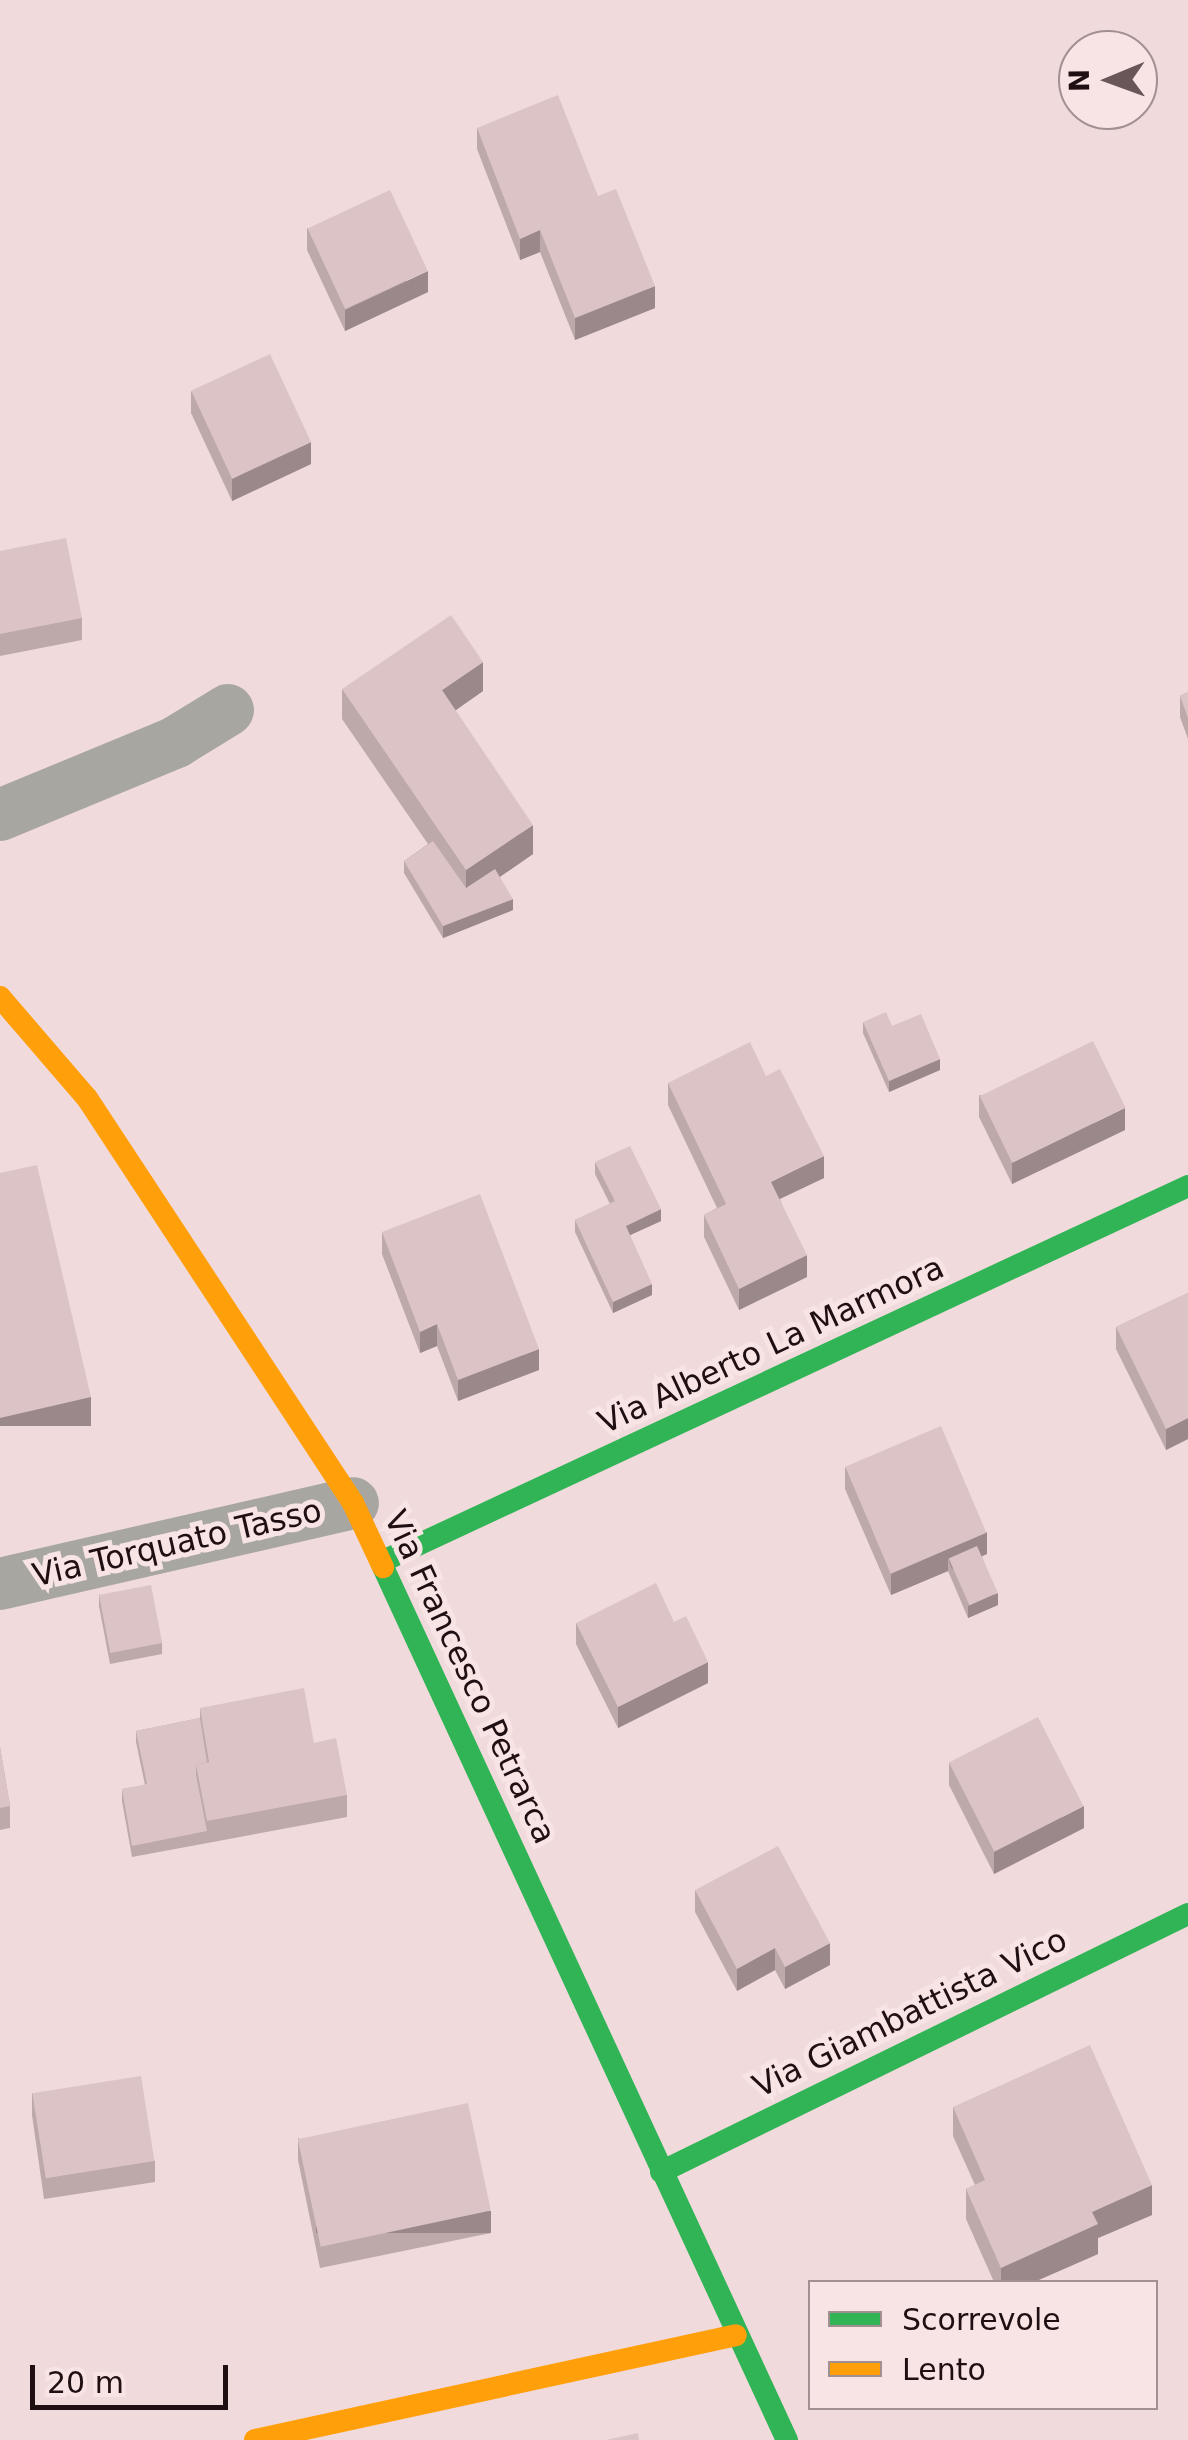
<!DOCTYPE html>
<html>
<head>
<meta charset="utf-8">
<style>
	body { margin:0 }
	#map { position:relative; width:1188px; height:2440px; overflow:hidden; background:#f0dadc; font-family:"DejaVu Sans",sans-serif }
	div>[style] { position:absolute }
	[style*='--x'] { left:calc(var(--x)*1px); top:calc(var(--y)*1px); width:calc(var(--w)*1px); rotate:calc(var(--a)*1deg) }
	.street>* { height:52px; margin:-26px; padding:0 26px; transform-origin:26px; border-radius:26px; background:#a7a6a1 }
	.fast>* { height:22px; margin:-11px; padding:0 11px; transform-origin:11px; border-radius:11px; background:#30b455 }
	.slow>* { height:22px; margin:-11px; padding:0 11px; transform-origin:11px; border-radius:11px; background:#ff9f0a }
	.wall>* { inset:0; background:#bda8aa }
	.shaded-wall>* { inset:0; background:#9a888b; transform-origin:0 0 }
	.building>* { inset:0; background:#dcc3c6; transform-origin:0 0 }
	span { translate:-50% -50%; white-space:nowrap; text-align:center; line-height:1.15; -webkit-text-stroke:10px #f8e4e5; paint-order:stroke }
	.street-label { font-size:32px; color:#200f12 }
	.legend { position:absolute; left:808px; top:2280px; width:350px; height:130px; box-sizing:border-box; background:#f8e4e5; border:2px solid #a28f91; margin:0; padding:12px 18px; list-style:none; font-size:30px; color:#200f12 }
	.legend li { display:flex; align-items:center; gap:20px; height:50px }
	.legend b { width:50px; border:2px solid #a28f91 }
	.north { position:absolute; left:1058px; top:30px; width:100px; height:100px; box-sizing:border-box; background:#f8e4e5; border:2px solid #a28f91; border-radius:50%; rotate:269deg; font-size:28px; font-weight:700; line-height:40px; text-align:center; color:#200f12 }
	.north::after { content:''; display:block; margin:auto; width:35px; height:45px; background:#695659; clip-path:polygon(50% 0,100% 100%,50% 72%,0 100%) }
	.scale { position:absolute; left:30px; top:2365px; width:198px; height:45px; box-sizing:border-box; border:5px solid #200f12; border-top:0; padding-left:12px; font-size:30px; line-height:35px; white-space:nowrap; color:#200f12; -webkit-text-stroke:8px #f8e4e5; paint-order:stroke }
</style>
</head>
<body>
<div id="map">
	<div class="street">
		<i style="--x:0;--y:815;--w:191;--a:-22.5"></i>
		<i style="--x:176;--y:742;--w:61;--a:-31.6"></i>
		<i style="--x:0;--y:1584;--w:362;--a:-12.9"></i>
	</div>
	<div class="fast">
		<i style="--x:381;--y:1562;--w:890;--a:-24.98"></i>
		<i style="--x:383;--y:1567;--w:962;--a:65.17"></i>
		<i style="--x:661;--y:2172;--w:587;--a:-26.08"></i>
	</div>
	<div class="slow">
		<i style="--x:0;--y:997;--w:133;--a:49.3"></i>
		<i style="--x:87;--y:1098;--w:485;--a:56.7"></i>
		<i style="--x:353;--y:1503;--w:71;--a:64.9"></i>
		<i style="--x:255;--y:2440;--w:492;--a:-12.3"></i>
	</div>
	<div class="wall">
		<i style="clip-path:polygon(477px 128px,598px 196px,655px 308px,575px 340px,540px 252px,520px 260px,477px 149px)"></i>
		<i style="clip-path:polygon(307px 228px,428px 292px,345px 331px,307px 250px)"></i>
		<i style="clip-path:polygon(191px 391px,311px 464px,232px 501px,191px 413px)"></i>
		<i style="clip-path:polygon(0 551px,82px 618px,82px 640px,0 656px)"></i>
		<i style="clip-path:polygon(342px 689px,483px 691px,455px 710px,533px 854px,500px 877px,513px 910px,443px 938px,404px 873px,404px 861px,428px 844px,342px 719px)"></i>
		<i style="clip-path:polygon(1188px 692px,1188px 739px,1180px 717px,1180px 696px)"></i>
		<i style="clip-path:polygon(863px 1022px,892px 1026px,940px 1070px,889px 1092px,863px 1033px)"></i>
		<i style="clip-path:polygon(766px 1076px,824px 1178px,780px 1199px,807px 1277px,739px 1310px,704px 1237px,704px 1215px,717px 1208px,668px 1105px,668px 1083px)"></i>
		<i style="clip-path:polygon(979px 1095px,1125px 1130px,1012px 1184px,979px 1117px)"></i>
		<i style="clip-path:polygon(595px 1162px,661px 1221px,630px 1235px,652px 1295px,613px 1313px,575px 1232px,575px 1220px,610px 1204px,595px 1174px)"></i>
		<i style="clip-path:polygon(382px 1232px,539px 1370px,458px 1401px,437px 1346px,420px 1353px,382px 1254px)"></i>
		<i style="clip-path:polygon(1188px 1293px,1188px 1439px,1166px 1450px,1116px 1349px,1116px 1327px)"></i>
		<i style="clip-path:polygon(845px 1467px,987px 1554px,982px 1556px,998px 1605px,968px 1618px,948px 1571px,891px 1595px,845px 1489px)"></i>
		<i style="clip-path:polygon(99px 1594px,162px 1643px,162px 1654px,110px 1664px,99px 1606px)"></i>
		<i style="clip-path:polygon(674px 1622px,708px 1683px,618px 1728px,576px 1644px,576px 1623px)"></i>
		<i style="clip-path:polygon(200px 1708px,347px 1795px,347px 1817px,132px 1857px,122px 1801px,122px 1789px,145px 1785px,136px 1742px,136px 1731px,200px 1718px)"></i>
		<i style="clip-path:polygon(0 1747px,10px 1806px,10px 1828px,0 1830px)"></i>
		<i style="clip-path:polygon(949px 1763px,1084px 1828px,994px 1874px,949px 1785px)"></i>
		<i style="clip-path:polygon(695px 1890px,830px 1965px,785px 1989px,775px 1970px,737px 1991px,695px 1912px)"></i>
		<i style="clip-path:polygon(32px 2093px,155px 2161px,155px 2182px,44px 2199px,32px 2115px)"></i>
		<i style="clip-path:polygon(953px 2107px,1152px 2215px,1098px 2238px,1098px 2254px,1034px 2282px,994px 2282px,966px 2219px,966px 2189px,975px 2185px,953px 2136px)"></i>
		<i style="clip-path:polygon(298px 2138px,491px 2233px,320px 2268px,298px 2160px)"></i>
	</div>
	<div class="shaded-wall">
		<i style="clip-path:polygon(540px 230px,540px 252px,520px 260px,520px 239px)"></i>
		<i style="clip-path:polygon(428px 271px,428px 292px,345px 331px,345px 310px)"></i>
		<i style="clip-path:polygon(655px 286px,655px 308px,575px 340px,575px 318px)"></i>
		<i style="clip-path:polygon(311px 442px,311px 464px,232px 501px,232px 479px)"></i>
		<i style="clip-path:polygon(483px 662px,483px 691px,442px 720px,442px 690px)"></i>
		<i style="clip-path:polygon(533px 825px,533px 854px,466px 900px,466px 870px)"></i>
		<i style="clip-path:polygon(513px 899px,513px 910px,443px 938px,443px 926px)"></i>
		<i style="clip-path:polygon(940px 1059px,940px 1070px,889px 1092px,889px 1081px)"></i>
		<i style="clip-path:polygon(1125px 1108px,1125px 1130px,1012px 1184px,1012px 1163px)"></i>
		<i style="clip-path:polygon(824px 1156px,824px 1178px,771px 1203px,771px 1182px)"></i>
		<i style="clip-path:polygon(661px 1209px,661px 1221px,626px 1237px,626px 1226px)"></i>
		<i style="clip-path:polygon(807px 1255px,807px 1277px,739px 1310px,739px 1289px)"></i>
		<i style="clip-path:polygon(652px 1284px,652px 1295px,613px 1313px,613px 1302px)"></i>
		<i style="clip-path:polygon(437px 1324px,437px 1346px,420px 1353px,420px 1332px)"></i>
		<i style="clip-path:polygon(539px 1349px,539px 1370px,458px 1401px,458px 1380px)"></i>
		<i style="left:91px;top:1397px;width:29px;height:93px;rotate:90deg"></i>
		<i style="clip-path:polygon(1188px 1418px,1188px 1439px,1166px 1450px,1166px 1429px)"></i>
		<i style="clip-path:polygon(987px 1532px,987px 1554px,952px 1569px,948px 1558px,948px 1571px,891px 1595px,891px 1574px)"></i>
		<i style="clip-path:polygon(998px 1593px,998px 1605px,968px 1618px,968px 1606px)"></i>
		<i style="clip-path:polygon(708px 1662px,708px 1683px,618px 1728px,618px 1707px)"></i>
		<i style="clip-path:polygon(1084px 1806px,1084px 1828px,994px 1874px,994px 1852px)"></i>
		<i style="clip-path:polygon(830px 1943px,830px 1965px,785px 1989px,785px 1967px)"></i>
		<i style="clip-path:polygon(775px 1948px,775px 1970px,737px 1991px,737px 1969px)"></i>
		<i style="clip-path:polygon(1152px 2185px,1152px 2215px,1098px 2238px,1098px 2254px,1034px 2282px,1001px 2282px,1001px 2268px,1092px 2212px)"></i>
		<i style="left:491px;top:2211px;width:22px;height:175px;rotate:90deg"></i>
	</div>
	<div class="building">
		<i style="clip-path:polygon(558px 95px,598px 196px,616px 189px,655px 286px,575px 318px,540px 230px,520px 239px,477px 128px)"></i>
		<i style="left:390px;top:190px;width:89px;height:91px;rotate:65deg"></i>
		<i style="left:270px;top:354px;width:97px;height:87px;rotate:65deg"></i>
		<i style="clip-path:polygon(66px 538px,82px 618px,0 634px,0 551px)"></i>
		<i style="clip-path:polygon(451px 615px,483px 662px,442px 690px,533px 825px,466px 870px,342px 689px)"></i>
		<i style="clip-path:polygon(1188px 692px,1188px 718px,1180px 696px)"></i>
		<i style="clip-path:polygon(433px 841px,466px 888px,495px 869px,513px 899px,443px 926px,404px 861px)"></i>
		<i style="clip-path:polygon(886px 1012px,892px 1026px,921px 1014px,940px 1059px,889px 1081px,863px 1022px)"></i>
		<i style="left:1093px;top:1041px;width:74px;height:126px;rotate:64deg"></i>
		<i style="clip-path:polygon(750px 1042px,766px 1076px,780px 1069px,824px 1156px,771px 1182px,807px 1255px,739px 1289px,704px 1215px,726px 1204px,668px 1083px)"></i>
		<i style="clip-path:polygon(630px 1146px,661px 1209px,626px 1226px,652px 1284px,613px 1302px,575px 1220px,615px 1201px,595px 1162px)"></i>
		<i style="clip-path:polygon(37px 1165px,91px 1397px,0 1418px,0 1173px)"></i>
		<i style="clip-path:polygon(480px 1194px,539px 1349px,458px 1380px,437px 1324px,420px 1332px,382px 1232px)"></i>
		<i style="clip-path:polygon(1188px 1293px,1188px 1418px,1166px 1429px,1116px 1327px)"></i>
		<i style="left:941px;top:1426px;width:116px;height:104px;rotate:67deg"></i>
		<i style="left:977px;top:1546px;width:51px;height:31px;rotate:66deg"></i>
		<i style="clip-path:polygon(656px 1583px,674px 1622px,686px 1616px,708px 1662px,618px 1707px,576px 1623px)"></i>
		<i style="left:151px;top:1585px;width:59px;height:53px;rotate:79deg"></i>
		<i style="clip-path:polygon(304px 1688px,314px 1743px,336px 1738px,347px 1795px,207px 1821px,196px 1765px,209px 1762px,200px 1708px)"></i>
		<i style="left:1038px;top:1717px;width:100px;height:100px;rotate:63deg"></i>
		<i style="clip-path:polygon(200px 1718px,207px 1762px,196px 1765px,196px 1775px,207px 1831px,132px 1846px,122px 1789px,147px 1784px,136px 1731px)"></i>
		<i style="clip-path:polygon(0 1747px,10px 1806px,0 1808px)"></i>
		<i style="clip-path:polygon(778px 1846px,830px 1943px,785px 1967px,775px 1948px,737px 1969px,695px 1890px)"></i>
		<i style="clip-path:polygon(1090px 2045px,1152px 2185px,1092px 2212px,1098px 2224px,1001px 2268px,966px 2189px,985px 2180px,953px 2107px)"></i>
		<i style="left:141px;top:2076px;width:86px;height:110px;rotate:81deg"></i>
		<i style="left:468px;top:2103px;width:110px;height:174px;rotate:78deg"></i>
		<i style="clip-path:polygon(638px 2433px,639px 2440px,606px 2440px)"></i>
	</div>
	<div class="street-label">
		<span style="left:771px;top:1345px;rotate:-25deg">Via Alberto La Marmora</span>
		<span style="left:177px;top:1543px;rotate:-13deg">Via Torquato Tasso</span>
		<span style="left:470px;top:1677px;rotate:65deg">Via Francesco Petrarca</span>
		<span style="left:910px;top:2013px;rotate:-26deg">Via Giambattista Vico</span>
	</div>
	<ul class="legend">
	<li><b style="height:12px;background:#30b455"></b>Scorrevole</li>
	<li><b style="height:12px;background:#ff9f0a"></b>Lento</li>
	</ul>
	<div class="north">N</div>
	<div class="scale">20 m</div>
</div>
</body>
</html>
